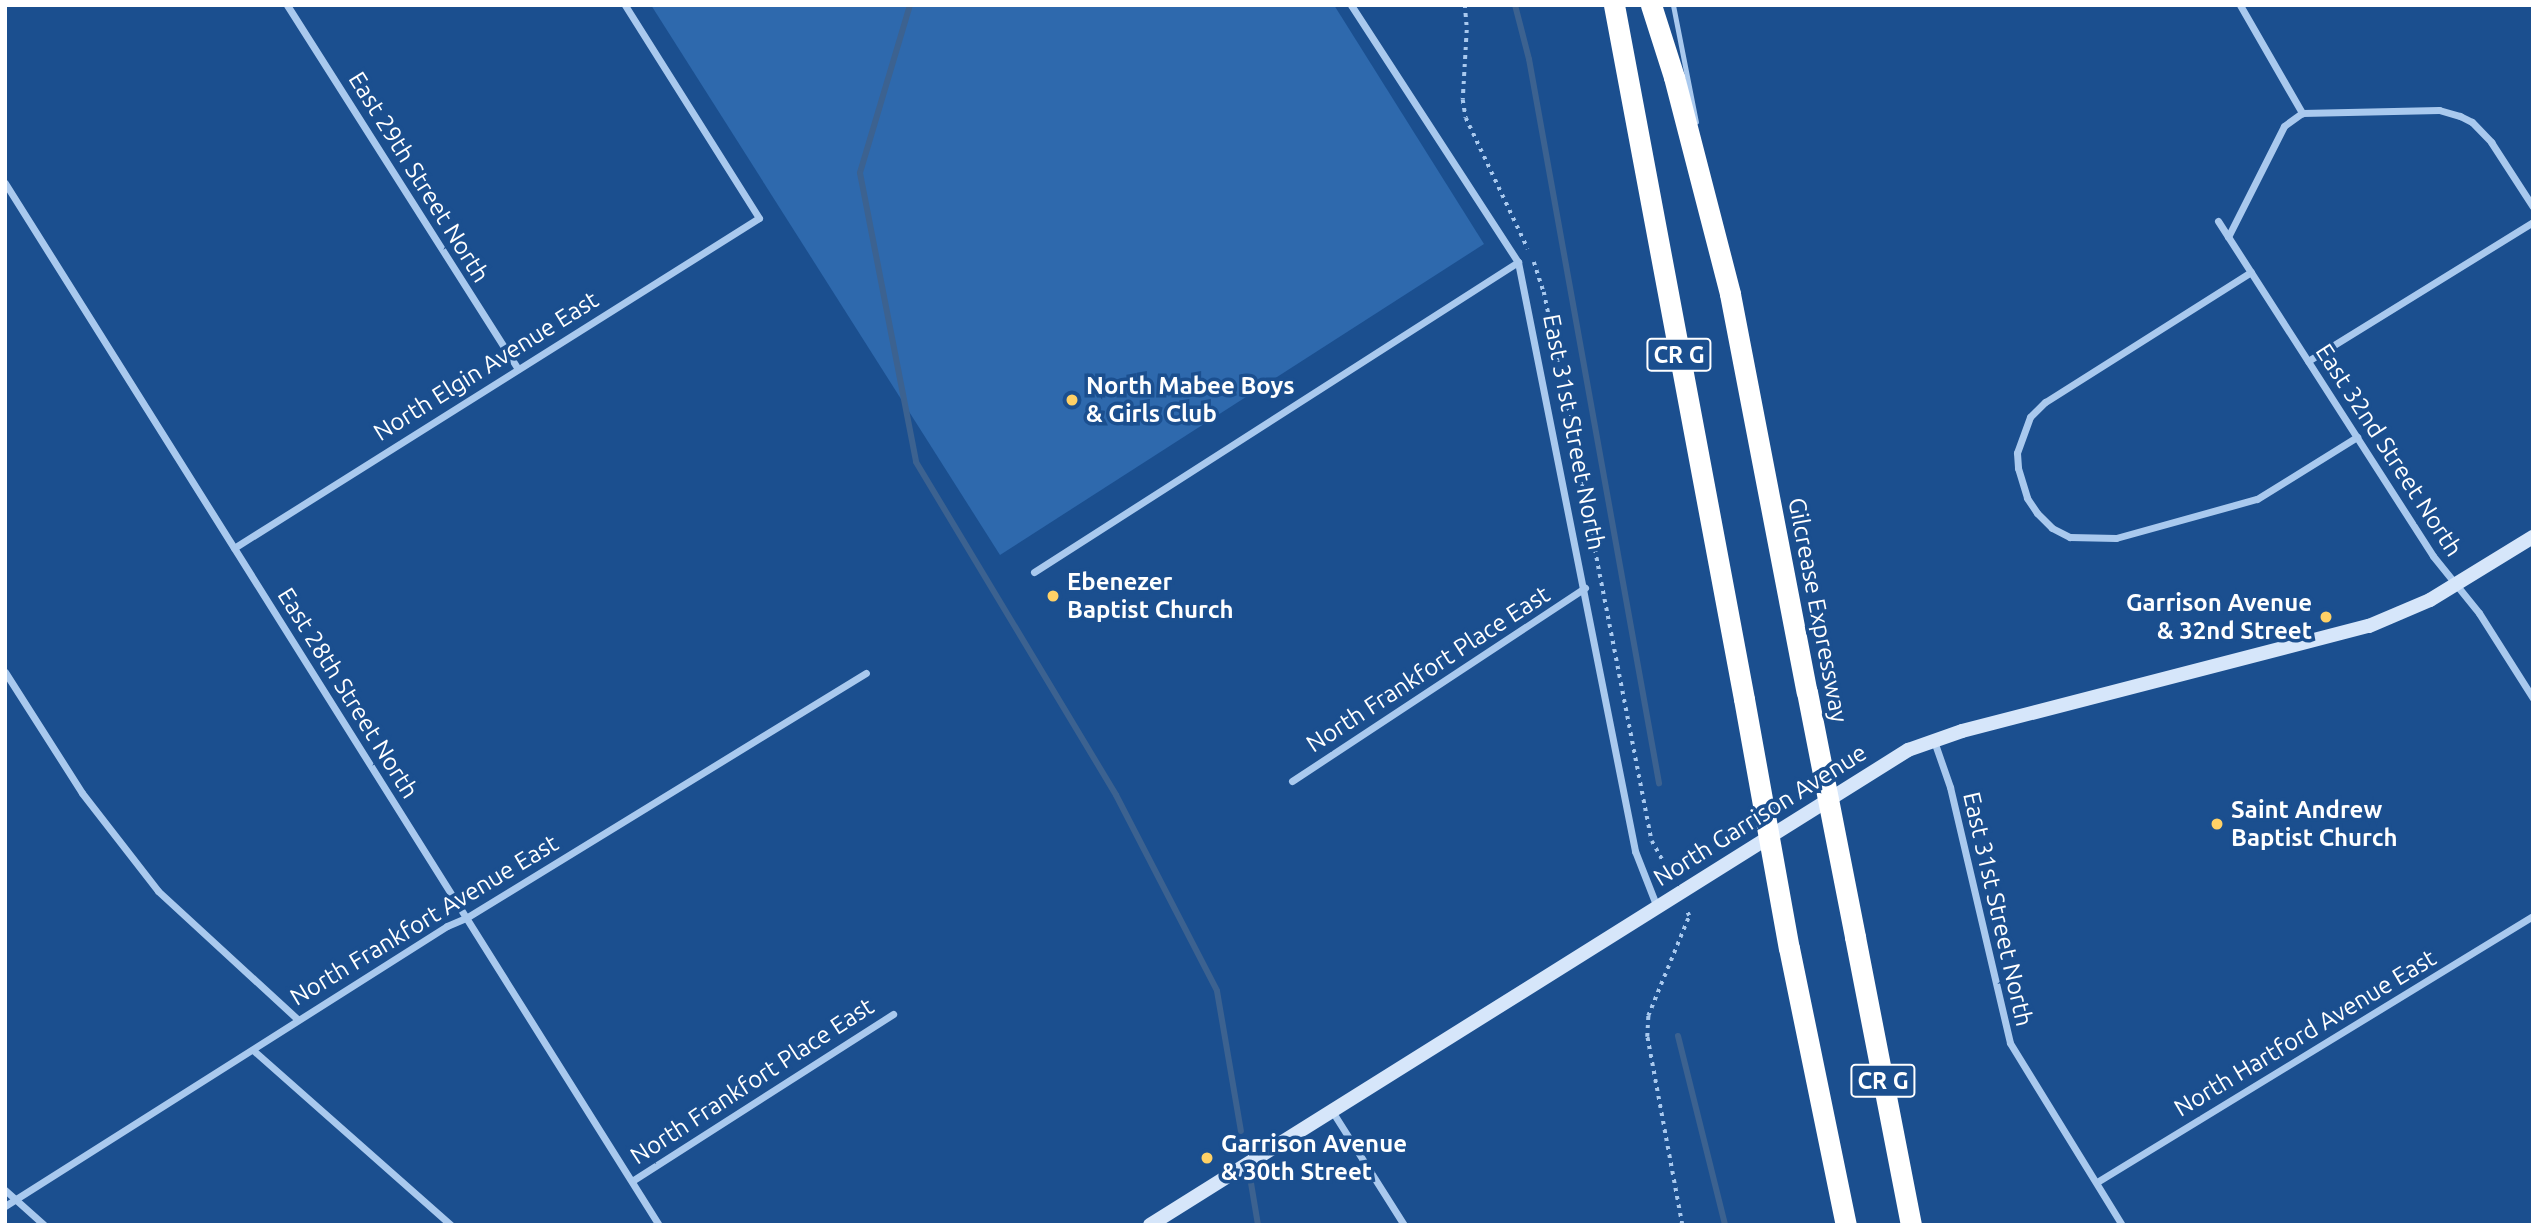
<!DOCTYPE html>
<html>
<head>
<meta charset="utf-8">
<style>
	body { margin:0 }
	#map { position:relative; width:2538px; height:1230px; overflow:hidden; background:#1b4f8f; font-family:Ubuntu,sans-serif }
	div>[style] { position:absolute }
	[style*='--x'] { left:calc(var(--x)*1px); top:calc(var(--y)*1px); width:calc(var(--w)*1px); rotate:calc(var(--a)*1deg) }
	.green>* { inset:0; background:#2e69ad }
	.stream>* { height:6px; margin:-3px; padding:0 3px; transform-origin:3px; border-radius:3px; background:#3c6290 }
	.path>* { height:3.5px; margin-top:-1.75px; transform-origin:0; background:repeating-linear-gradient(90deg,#a9c9ee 0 3.5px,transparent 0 8.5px) }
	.lane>* { height:5px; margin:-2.5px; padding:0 2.5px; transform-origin:2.5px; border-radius:2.5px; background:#a9c9ee }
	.street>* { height:7px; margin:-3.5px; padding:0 3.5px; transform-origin:3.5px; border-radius:3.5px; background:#a9c9ee }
	.secondary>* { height:14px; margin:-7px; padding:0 7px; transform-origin:7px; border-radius:7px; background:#d6e6fa }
	.highway>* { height:21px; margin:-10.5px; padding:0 10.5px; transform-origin:10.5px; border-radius:10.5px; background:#fff }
	.highway-bridge>* { height:21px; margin:-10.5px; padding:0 10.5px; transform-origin:10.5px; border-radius:10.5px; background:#fff }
	.dots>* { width:19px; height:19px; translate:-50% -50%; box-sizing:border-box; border:4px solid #1b4f8f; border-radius:50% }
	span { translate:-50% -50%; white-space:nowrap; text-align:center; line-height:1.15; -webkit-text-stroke:7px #1b4f8f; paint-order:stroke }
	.shield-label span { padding:2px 5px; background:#1b4f8f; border:2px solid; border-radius:5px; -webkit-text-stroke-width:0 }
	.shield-label { font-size:23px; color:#fff; font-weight:700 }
	.street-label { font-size:24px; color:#fff }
	.poi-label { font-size:24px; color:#fff; font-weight:700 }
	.left { translate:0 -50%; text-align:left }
	.right { translate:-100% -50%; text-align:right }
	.frame { position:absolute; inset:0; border:7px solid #fff; pointer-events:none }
</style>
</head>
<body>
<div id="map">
	<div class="green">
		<i style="clip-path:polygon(651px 5px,1334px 5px,1484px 244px,1000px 555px)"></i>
	</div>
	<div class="stream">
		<i style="--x:910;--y:5;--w:175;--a:106.6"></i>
		<i style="--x:860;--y:173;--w:294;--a:79"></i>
		<i style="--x:916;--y:462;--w:388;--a:59"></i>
		<i style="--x:1116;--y:795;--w:220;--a:62.7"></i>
		<i style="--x:1217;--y:991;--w:142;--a:80.3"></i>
		<i style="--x:1515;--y:5;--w:56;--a:75.5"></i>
		<i style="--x:1529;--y:59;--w:736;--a:79.82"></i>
		<i style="--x:1678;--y:1036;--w:195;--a:76"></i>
		<i style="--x:1251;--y:1183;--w:43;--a:80.5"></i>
	</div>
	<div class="path">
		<i style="--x:1465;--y:5;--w:25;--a:85"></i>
		<i style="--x:1467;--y:30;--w:70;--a:93.3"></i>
		<i style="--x:1463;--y:100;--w:18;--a:81"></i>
		<i style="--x:1466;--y:118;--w:145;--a:64.7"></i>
		<i style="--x:1534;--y:262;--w:32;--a:72"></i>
		<i style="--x:1544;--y:292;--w:84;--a:78.3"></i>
		<i style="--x:1561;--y:374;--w:476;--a:79"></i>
		<i style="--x:1652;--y:841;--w:41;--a:60.9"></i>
		<i style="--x:1682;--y:1225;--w:191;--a:-100.5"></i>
		<i style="--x:1647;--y:1037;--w:21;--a:-87"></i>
		<i style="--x:1648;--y:1016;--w:108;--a:-67.7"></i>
		<i style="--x:1689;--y:916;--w:7;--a:-117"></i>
	</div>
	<div class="lane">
		<i style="--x:1673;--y:5;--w:119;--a:78.9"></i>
	</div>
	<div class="street">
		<i style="--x:287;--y:5;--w:431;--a:57.6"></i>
		<i style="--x:1351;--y:5;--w:306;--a:57"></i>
		<i style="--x:1518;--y:262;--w:601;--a:78.76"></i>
		<i style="--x:1635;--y:851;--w:60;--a:68.6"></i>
		<i style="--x:2240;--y:5;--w:125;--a:60.1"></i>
		<i style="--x:5;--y:183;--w:1230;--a:57.89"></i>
		<i style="--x:2218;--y:221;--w:398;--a:57.3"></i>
		<i style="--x:2433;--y:556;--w:73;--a:51.1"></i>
		<i style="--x:2479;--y:613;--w:101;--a:57.6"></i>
		<i style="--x:2228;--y:237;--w:124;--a:-63.2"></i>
		<i style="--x:2284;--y:126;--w:22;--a:-36"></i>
		<i style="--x:2302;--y:113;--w:137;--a:-1.3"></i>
		<i style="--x:2439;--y:110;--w:22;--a:16"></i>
		<i style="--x:2460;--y:116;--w:13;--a:27"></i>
		<i style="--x:2472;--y:122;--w:28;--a:46"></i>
		<i style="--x:2491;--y:142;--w:77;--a:57.1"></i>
		<i style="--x:2251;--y:272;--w:244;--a:147.7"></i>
		<i style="--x:2045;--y:402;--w:21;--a:135"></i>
		<i style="--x:2030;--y:417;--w:38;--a:110"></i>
		<i style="--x:2017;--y:453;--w:15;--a:86"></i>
		<i style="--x:2018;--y:468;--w:31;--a:73"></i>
		<i style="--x:2027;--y:498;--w:18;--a:56"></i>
		<i style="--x:2037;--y:513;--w:21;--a:45"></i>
		<i style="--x:2052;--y:528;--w:20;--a:27"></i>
		<i style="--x:2070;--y:537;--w:46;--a:1.2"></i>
		<i style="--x:2116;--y:538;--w:146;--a:-15.5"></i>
		<i style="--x:2257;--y:499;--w:118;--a:-31.8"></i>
		<i style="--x:2308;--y:361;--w:264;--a:-31.7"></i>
		<i style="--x:234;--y:548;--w:620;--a:-32.15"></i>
		<i style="--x:759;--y:218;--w:252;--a:-122.2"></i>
		<i style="--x:1034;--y:572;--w:575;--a:-32.64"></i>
		<i style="--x:5;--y:672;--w:143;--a:57.5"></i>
		<i style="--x:82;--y:793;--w:124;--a:52.2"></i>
		<i style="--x:158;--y:891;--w:189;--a:42.6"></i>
		<i style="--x:1934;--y:741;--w:49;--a:70.8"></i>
		<i style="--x:1950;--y:787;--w:263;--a:76.8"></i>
		<i style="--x:2010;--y:1043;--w:214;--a:58.4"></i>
		<i style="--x:1292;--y:781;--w:351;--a:-33.4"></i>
		<i style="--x:253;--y:1050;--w:264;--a:41.5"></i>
		<i style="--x:1332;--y:1111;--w:135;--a:57.7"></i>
		<i style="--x:632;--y:1181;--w:310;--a:-32.6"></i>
		<i style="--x:2097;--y:1182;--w:511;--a:-31.39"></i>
		<i style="--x:5;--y:1190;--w:52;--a:41.9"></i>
		<i style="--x:5;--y:1206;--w:523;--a:-32.35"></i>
		<i style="--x:447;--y:926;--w:21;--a:-23"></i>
		<i style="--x:466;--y:918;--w:469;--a:-31.5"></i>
	</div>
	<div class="secondary">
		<i style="--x:1150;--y:1225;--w:895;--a:-32.07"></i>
		<i style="--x:1908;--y:750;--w:57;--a:-19.4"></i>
		<i style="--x:1962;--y:731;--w:420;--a:-14.5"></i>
		<i style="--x:2369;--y:626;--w:66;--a:-23.1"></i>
		<i style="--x:2430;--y:600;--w:121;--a:-31.5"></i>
	</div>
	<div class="highway">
		<i style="--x:1614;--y:5;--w:706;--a:79.39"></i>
		<i style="--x:1651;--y:5;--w:76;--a:72.3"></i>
		<i style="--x:1674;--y:77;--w:224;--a:75.5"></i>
		<i style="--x:1730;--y:294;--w:405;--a:79.1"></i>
		<i style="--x:1855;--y:937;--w:293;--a:79"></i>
		<i style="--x:1789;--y:948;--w:283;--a:78.4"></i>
	</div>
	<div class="highway-bridge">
		<i style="--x:1807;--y:692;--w:250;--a:78.9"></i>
		<i style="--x:1744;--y:699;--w:253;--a:79.8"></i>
	</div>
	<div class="dots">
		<i style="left:1072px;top:400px;background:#ffd166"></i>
		<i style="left:1053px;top:596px;background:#ffd166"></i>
		<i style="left:2326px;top:617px;background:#ffd166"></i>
		<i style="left:2217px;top:824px;background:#ffd166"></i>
		<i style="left:1207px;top:1158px;background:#ffd166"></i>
	</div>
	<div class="shield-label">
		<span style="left:1679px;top:355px">CR G</span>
		<span style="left:1883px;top:1081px">CR G</span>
	</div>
	<div class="street-label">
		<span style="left:419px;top:177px;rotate:58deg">East 29th Street North</span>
		<span style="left:486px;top:366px;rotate:-32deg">North Elgin Avenue East</span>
		<span style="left:1574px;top:432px;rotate:79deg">East 31st Street North</span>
		<span style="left:2389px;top:450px;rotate:57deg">East 32nd Street North</span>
		<span style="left:1818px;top:610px;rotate:79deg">Gilcrease Expressway</span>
		<span style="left:1428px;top:669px;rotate:-33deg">North Frankfort Place East</span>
		<span style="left:348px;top:693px;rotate:58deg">East 28th Street North</span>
		<span style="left:1760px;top:815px;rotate:-32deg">North Garrison Avenue</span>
		<span style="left:1998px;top:909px;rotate:77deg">East 31st Street North</span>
		<span style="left:424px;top:920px;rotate:-31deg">North Frankfort Avenue East</span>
		<span style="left:2305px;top:1033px;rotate:-31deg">North Hartford Avenue East</span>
		<span style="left:752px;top:1081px;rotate:-33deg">North Frankfort Place East</span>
	</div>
	<div class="poi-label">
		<span class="left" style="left:1086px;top:400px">North Mabee Boys<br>&amp; Girls Club</span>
		<span class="left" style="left:1067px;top:596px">Ebenezer<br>Baptist Church</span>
		<span class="right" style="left:2312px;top:617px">Garrison Avenue<br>&amp; 32nd Street</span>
		<span class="left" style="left:2231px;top:824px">Saint Andrew<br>Baptist Church</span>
		<span class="left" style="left:1221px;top:1158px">Garrison Avenue<br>&amp; 30th Street</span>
	</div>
	<div class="frame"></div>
</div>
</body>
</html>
